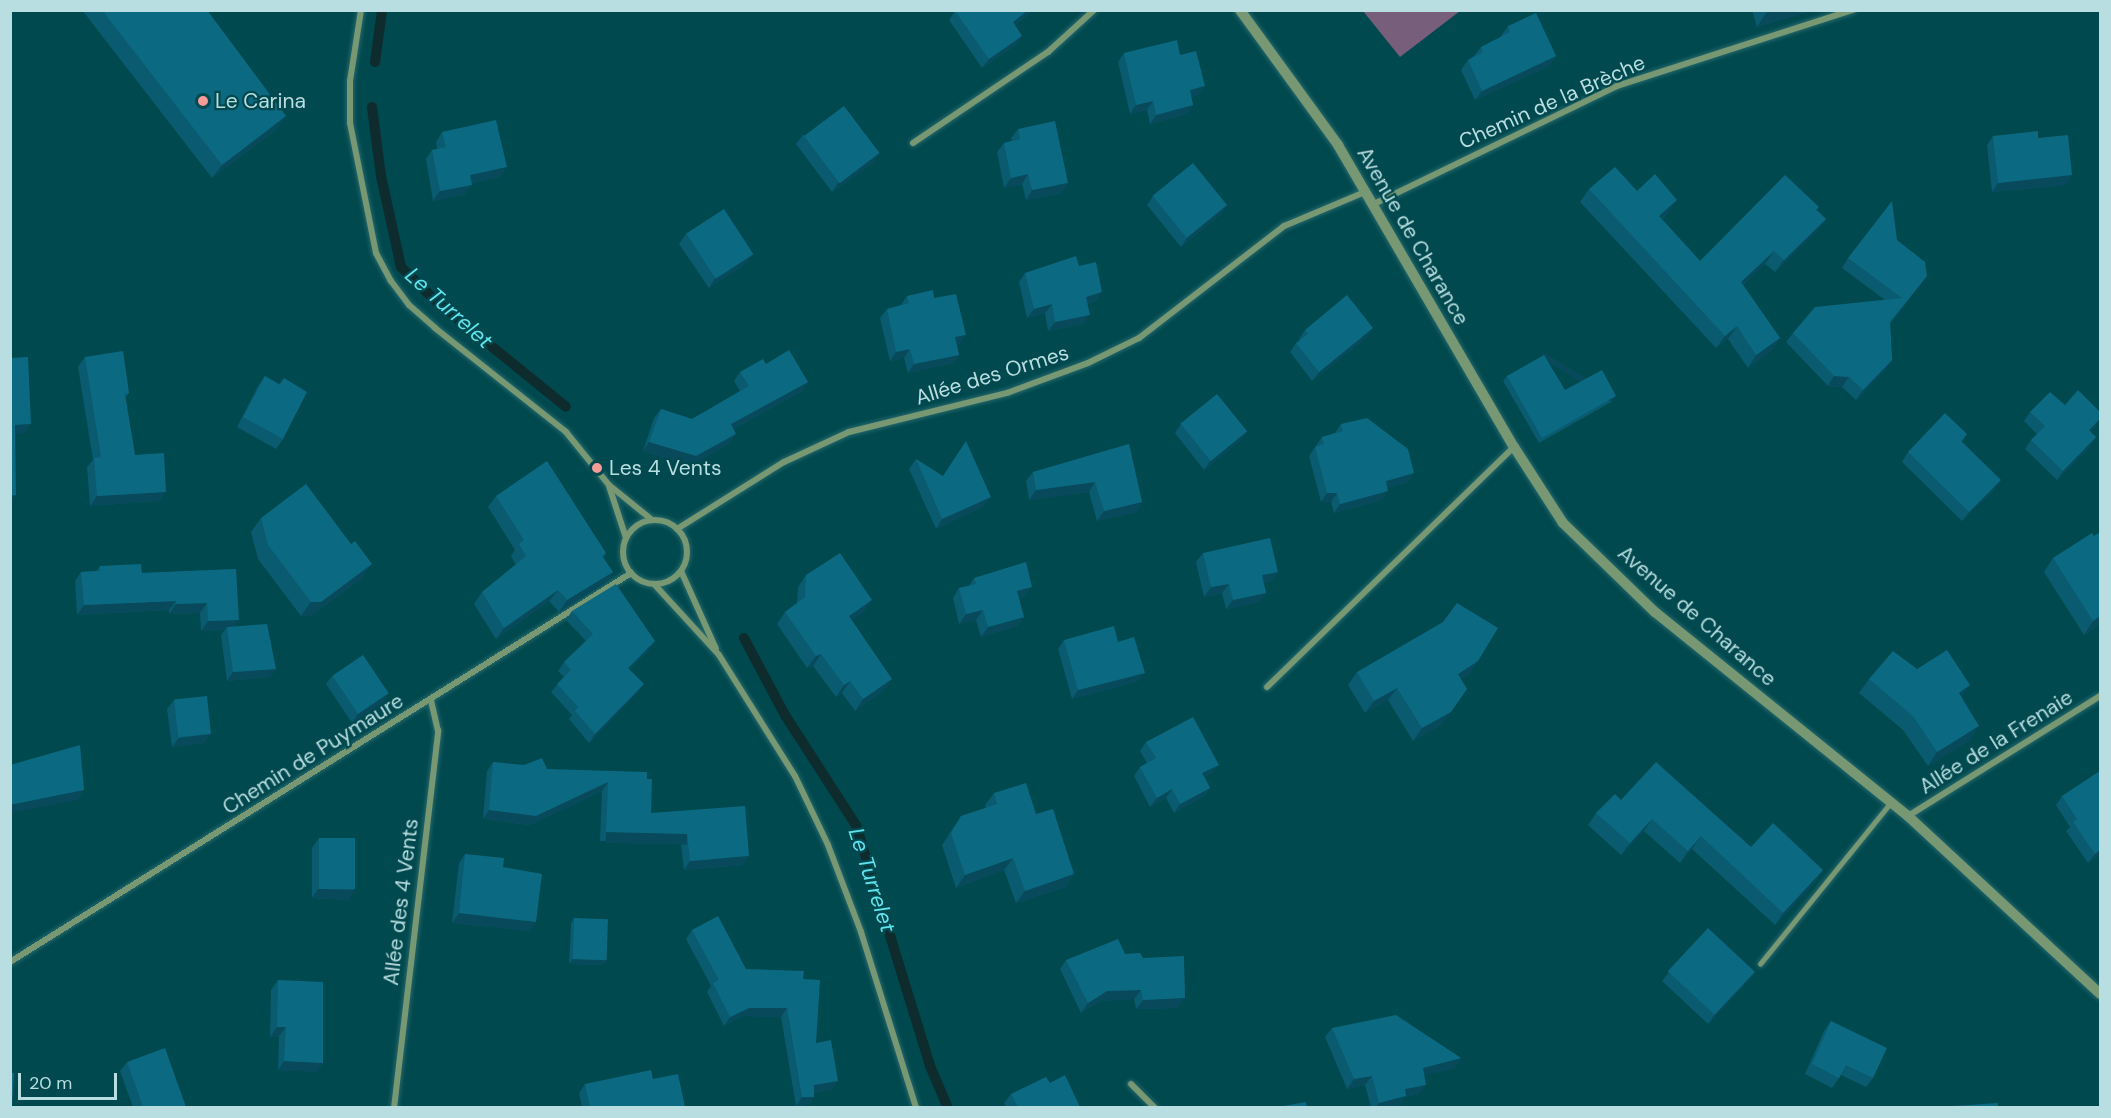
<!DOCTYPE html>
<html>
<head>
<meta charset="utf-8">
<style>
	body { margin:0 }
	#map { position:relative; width:2111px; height:1118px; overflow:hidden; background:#00494e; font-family:"DM Sans",sans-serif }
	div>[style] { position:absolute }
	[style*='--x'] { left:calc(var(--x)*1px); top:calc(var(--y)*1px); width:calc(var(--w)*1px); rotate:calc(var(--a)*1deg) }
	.green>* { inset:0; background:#775e7b }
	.stream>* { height:10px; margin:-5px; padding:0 5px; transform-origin:5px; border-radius:5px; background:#0e2b2d }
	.roads { filter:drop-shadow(0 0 2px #25676b) drop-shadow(0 0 2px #25676b) }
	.service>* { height:4.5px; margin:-2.25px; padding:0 2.25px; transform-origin:2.25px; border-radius:2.25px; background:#779872 }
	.minor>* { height:6px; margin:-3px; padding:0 3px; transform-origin:3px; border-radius:3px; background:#779872 }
	.minor>.ring { margin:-3px; padding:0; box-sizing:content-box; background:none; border:6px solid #779872; border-radius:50% }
	.tertiary>* { height:10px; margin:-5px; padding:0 5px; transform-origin:5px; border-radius:5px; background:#779872 }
	.wall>* { inset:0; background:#0a5a70 }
	.shaded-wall>* { inset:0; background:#084a5b; transform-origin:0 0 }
	.building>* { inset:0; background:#0c6982; transform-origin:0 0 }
	.dots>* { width:16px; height:16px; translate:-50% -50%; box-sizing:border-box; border:3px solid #00494e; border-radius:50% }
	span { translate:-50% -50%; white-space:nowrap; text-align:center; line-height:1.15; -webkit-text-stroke:4.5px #00494e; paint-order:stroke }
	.poi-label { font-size:21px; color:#b9dee1 }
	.left { translate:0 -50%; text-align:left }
	.street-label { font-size:21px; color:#b9dee1 }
	.water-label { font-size:22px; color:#5fe4ee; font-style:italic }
	.frame { position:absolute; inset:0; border:12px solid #b9dee1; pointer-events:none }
	.scale { position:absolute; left:18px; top:1073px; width:99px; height:27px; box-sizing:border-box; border:3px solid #b9dee1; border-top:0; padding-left:8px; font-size:18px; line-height:21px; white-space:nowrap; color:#b9dee1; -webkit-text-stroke:4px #00494e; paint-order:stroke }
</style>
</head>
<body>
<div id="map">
	<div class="green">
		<i style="clip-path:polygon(1363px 11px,1460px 11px,1400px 57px)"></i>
	</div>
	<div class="stream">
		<i style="--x:375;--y:62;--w:52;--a:-82.3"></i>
		<i style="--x:372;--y:107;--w:70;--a:82.6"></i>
		<i style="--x:381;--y:176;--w:93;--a:77.6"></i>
		<i style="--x:401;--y:267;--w:50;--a:44.2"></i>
		<i style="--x:437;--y:302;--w:166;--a:39.1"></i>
		<i style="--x:744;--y:638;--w:87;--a:62"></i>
		<i style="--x:785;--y:715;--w:131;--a:57.2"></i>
		<i style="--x:856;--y:825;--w:252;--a:72.9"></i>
		<i style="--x:930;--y:1066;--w:46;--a:66.8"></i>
	</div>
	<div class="roads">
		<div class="service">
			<i style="--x:1760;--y:964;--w:208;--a:-51"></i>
		</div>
		<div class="minor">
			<i style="--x:361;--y:10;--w:72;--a:98.8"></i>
			<i style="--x:350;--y:81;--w:42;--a:90"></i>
			<i style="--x:350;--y:123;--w:133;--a:78.7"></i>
			<i style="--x:376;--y:253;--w:32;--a:62"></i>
			<i style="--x:391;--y:281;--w:30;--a:53"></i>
			<i style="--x:409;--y:305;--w:35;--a:41"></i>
			<i style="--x:435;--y:328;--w:167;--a:38.4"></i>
			<i style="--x:566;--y:432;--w:68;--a:50.9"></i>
			<i style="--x:609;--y:485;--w:55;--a:39.1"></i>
			<i style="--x:913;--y:143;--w:163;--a:-34"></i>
			<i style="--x:1048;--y:52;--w:62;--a:-42.4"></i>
			<i style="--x:1372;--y:205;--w:272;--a:-25.9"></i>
			<i style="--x:1617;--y:86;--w:248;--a:-17.9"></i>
			<i style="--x:609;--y:486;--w:55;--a:71.9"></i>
			<i class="ring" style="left:623px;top:520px;width:58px;height:58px"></i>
			<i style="--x:677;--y:529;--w:126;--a:-32.1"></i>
			<i style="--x:784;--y:462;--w:72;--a:-24.8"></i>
			<i style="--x:849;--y:432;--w:163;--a:-13.9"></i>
			<i style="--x:1007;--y:393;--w:86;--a:-20.3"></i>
			<i style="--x:1088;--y:363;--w:57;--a:-26.1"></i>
			<i style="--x:1139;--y:338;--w:183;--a:-37.7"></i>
			<i style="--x:1284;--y:226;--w:88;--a:-22.8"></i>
			<i style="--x:681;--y:571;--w:85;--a:65.8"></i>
			<i style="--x:654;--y:584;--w:96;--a:47.5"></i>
			<i style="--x:719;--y:655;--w:143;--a:57.9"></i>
			<i style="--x:795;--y:776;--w:76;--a:64.4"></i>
			<i style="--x:828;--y:845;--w:93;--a:69.2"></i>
			<i style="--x:861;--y:932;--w:184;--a:72.6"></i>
			<i style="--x:1267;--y:687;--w:344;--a:-44.2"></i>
			<i style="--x:1908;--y:816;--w:226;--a:-32"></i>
			<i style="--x:10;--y:962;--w:733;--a:-32.06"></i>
			<i style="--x:1131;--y:1084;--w:34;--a:45"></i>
			<i style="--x:394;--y:1108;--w:380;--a:-83.3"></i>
			<i style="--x:438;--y:731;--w:31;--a:-103"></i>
		</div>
		<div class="tertiary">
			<i style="--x:1240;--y:10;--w:167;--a:54"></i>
			<i style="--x:1338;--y:145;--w:350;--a:59.8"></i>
			<i style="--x:1514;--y:447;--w:90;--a:57.2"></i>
			<i style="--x:1563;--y:523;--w:128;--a:44.1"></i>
			<i style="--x:1655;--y:612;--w:325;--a:38.9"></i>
			<i style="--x:1908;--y:816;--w:262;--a:42.8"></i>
		</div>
	</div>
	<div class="wall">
		<i style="clip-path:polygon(82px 10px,207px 10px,276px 130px,212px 178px)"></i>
		<i style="clip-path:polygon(1031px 10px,1028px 15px,1015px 25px,1016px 45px,982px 68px,949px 20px,955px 11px)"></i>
		<i style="clip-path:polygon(1752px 10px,1814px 10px,1757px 27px)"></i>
		<i style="clip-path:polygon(1508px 26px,1556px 56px,1549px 66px,1475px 100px,1461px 70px,1468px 60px,1474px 56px,1481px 47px,1501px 37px,1501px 36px)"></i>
		<i style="clip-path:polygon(1124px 53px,1180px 55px,1199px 95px,1191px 97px,1193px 105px,1187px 114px,1150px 124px,1147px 110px,1130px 114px,1118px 62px)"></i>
		<i style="clip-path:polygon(1018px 129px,1062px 193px,1026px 200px,1022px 184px,1004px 188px,997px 152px,1004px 143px,1012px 141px,1011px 138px)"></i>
		<i style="clip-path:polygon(442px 132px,500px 177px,471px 183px,465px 194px,433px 201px,426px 159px,432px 150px,437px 149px,436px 142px)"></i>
		<i style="clip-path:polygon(803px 135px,873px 163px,832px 192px,796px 144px)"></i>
		<i style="clip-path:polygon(1993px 136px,2038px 138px,2066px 185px,1992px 192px,1987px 145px)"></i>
		<i style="clip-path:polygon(1589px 189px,1637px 191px,1668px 213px,1662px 219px,1700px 261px,1817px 210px,1826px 219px,1817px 231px,1775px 272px,1765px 264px,1743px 285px,1780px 338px,1771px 351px,1748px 368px,1728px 339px,1716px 348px,1580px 202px)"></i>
		<i style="clip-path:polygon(1153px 196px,1227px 205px,1221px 214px,1181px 247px,1147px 205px)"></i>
		<i style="clip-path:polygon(686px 234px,747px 263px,709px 288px,679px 244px)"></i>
		<i style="clip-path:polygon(1897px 240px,1927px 276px,1890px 324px,1892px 360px,1885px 370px,1856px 400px,1842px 387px,1828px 386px,1786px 342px,1793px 333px,1885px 300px,1842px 268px,1848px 258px)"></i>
		<i style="clip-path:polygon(1079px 266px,1096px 301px,1087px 304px,1083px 324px,1048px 331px,1045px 313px,1027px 318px,1019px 282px,1025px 273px)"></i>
		<i style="clip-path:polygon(907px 296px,934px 298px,960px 344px,957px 344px,959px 355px,953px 363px,908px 373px,904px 358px,890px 361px,880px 318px,887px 309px,901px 305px)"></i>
		<i style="clip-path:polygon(1305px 330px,1367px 337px,1312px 381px,1290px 352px,1296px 343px,1300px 340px,1299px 339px)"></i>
		<i style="clip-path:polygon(85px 357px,129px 393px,125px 398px,135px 455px,160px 501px,90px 506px,87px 467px,93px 460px,78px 367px)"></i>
		<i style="clip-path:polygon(740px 372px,808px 382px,802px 391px,734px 429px,730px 443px,690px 466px,643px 451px,654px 418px,661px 409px,692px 419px,740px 391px,734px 381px)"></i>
		<i style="clip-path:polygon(265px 376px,279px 384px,284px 378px,283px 439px,276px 449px,237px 427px,258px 386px)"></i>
		<i style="clip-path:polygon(1507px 376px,1565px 390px,1613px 401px,1539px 443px,1503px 381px)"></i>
		<i style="clip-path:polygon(2065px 405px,2097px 425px,2090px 432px,2096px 437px,2090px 447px,2057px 480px,2025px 449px,2031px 440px,2037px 434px,2024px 421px,2030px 412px)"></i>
		<i style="clip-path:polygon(1181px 424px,1247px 431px,1241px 440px,1204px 470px,1175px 433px)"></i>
		<i style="clip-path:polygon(1341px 424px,1408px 482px,1387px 488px,1382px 500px,1334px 513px,1331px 502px,1321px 502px,1309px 456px,1322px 437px,1335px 433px)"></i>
		<i style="clip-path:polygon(1967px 434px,1962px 442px,1994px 490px,1962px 521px,1902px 462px,1908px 452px)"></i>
		<i style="clip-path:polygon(1129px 444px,1142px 502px,1136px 512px,1097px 521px,1089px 492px,1029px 500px,1026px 481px,1033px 472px)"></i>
		<i style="clip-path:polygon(916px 459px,984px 506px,936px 529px,909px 469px)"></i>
		<i style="clip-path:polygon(496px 496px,606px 553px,603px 557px,613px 572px,605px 583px,559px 612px,549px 601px,496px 639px,474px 604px,482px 592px,516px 565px,511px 556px,515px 550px,488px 507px)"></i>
		<i style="clip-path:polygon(261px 518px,362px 578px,311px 616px,301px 616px,258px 559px,251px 532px)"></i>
		<i style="clip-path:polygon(1203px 553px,1278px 572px,1272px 581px,1263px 583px,1266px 593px,1259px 602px,1226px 609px,1222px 593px,1204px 597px,1196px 562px)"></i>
		<i style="clip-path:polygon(2053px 558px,2100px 624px,2084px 635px,2044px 572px)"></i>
		<i style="clip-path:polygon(100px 566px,142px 573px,236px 569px,235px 626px,276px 669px,270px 677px,227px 681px,221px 635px,225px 630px,201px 631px,200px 613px,169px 614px,169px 610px,77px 615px,75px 581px,81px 572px,96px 571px)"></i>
		<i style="clip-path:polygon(806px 575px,864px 612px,852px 620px,883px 691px,855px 711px,842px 693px,836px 697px,813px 666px,807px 668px,777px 624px,785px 612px,797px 603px,798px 587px)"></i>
		<i style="clip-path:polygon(974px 578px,1025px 596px,1019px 598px,1024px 617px,1017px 626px,981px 637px,976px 620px,959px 624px,953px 598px,959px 588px,969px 586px)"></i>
		<i style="clip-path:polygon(572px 611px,649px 650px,630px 669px,638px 692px,589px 743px,569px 719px,572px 715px,551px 692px,564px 677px,558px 671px,564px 662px,586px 641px,566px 620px)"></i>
		<i style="clip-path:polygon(1064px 640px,1118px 642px,1138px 681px,1072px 699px,1058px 649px)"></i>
		<i style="clip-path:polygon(1478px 661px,1469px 674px,1461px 679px,1442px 724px,1413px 741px,1388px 700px,1365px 713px,1348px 685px,1357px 672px)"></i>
		<i style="clip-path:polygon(1917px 669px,1962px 697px,1970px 740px,1928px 766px,1903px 730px,1859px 693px,1869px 679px)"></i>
		<i style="clip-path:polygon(332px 676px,383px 702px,352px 723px,326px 684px)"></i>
		<i style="clip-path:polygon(174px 700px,211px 734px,204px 743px,172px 747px,167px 709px)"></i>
		<i style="clip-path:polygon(1146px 742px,1212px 773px,1205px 777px,1210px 788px,1204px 796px,1174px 813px,1166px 798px,1150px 807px,1134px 776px,1140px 767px,1147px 763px,1140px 751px)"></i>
		<i style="clip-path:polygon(493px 762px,547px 769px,647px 779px,651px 813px,743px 865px,684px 870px,681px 843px,600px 841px,602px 791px,530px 825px,483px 819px,487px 771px)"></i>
		<i style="clip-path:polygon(2100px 771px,2100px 855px,2088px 863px,2066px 831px,2070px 827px,2056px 805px,2062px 796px)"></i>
		<i style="clip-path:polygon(994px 793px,1036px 814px,1066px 887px,1016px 903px,1004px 870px,956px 888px,942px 845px,961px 816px,986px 808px,985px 805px)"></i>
		<i style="clip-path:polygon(1621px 800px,1751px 847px,1823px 870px,1815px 882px,1775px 925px,1692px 849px,1680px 863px,1644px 831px,1621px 855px,1588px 825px,1596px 813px)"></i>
		<i style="clip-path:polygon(319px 838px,354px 890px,348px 900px,312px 898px,312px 848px)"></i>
		<i style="clip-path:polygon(465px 854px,503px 867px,530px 931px,452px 923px,459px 863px)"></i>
		<i style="clip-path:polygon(574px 918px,603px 965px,569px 964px,571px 923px)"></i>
		<i style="clip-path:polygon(692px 930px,746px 969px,803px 979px,816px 1043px,832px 1089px,814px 1093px,814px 1097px,808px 1105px,796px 1106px,781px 1017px,743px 1016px,724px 1026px,707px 992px,711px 986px,686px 939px)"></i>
		<i style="clip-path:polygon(1125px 954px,1143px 958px,1178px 1008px,1136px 1009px,1134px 999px,1100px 1001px,1081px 1013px,1060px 969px,1066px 960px)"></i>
		<i style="clip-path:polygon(1669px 972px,1755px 972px,1748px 981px,1708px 1024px,1662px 981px)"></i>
		<i style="clip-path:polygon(278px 980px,323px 1063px,316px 1072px,278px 1070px,279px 1036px,270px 1037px,271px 990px)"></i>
		<i style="clip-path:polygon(1831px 1021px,1873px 1078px,1866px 1087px,1841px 1075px,1832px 1088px,1805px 1074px,1824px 1031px)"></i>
		<i style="clip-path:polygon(1332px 1028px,1461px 1058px,1455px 1068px,1424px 1075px,1419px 1094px,1405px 1097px,1400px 1105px,1391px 1107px,1371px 1107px,1365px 1085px,1347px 1089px,1325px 1037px)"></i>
		<i style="clip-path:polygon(127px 1062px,186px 1107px,133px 1107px,120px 1071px)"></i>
		<i style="clip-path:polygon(653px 1079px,685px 1107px,582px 1107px,579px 1093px,585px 1084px)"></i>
		<i style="clip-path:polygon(1050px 1083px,1080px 1107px,1006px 1107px,1004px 1103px,1011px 1094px)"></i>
	</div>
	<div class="shaded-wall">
		<i style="clip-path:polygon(1028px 10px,1031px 10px,1028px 15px,1006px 31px,1013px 22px)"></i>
		<i style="clip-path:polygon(1774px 10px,1814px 10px,1757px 27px,1766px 13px)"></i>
		<i style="clip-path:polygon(1022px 36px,1016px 45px,982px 68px,989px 59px)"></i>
		<i style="clip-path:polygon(1556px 56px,1549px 66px,1475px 100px,1482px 91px)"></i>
		<i style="clip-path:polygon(1205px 86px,1199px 95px,1183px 99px,1190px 90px)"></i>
		<i style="clip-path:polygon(1153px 101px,1147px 110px,1130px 114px,1136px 105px)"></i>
		<i style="clip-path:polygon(1193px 105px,1187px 114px,1150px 124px,1156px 115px)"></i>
		<i style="clip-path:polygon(286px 116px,276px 130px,212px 178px,222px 165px)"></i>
		<i style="clip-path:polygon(879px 153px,873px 163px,832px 192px,838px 183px)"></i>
		<i style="clip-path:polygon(507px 167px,500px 177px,464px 184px,470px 175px)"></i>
		<i style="clip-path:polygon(1028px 174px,1022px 184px,1004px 188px,1011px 178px)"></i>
		<i style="clip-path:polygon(2072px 175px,2066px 185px,1992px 192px,1998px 183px)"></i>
		<i style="clip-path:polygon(1068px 183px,1062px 193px,1026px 200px,1032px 190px)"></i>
		<i style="clip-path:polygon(472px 185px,465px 194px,433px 201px,440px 191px)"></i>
		<i style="clip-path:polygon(1677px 200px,1668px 213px,1650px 228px,1659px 216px)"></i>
		<i style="clip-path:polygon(1227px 205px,1221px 214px,1181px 247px,1187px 238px)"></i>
		<i style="clip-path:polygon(1826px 219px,1817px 231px,1775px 272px,1784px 260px)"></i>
		<i style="clip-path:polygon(1774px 251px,1765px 264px,1732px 295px,1741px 282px)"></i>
		<i style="clip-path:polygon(753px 254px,747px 263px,709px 288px,715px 278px)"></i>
		<i style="clip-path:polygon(1927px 276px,1920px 285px,1883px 332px,1890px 322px)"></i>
		<i style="clip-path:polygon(1102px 292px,1096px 301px,1079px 306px,1086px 297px)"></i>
		<i style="clip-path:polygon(1052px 304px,1045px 313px,1027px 318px,1034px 309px)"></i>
		<i style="clip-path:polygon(1090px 315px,1083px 324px,1048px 331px,1055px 322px)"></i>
		<i style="clip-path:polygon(1737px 326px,1728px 339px,1716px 348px,1725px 336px)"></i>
		<i style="clip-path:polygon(1373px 328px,1367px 337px,1312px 381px,1319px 372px)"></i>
		<i style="clip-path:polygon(966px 335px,960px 344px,949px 346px,955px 337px)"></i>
		<i style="clip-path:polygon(1780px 338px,1771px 351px,1748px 368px,1756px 355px)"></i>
		<i style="clip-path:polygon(910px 349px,904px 358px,890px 361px,896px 352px)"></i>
		<i style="clip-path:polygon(959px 355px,953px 363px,908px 373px,914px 364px)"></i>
		<i style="clip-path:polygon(1892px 360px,1885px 370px,1856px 400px,1863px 390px)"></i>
		<i style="clip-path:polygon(1834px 376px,1849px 377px,1842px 387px,1828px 386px)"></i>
		<i style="clip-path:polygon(808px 382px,802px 391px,725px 434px,731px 424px)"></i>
		<i style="left:1616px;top:396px;width:6px;height:85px;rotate:121deg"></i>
		<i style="clip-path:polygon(2100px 419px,2097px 425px,2082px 440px,2089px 430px)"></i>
		<i style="clip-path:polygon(31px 424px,24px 434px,10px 434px,15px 425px)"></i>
		<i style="clip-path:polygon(1247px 431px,1241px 440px,1204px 470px,1210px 461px)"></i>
		<i style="clip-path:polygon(736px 434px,730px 443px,690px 466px,643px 451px,649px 442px)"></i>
		<i style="clip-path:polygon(2096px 437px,2090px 447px,2057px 480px,2063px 471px)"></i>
		<i style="clip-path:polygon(1414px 473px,1408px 482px,1380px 490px,1386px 481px)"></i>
		<i style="clip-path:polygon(2001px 480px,1994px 490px,1962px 521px,1969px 512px)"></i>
		<i style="clip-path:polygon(1095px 482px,1089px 492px,1029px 500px,1036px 490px)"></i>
		<i style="clip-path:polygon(1388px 491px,1382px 500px,1334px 513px,1340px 504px)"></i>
		<i style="clip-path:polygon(166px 492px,160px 501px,90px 506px,97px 496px)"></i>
		<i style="clip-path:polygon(1327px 493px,1337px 493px,1331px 502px,1321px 502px)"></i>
		<i style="clip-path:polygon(16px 495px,10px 503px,10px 496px)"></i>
		<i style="clip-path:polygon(991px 497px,984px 506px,936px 529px,942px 519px)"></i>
		<i style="clip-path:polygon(1142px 502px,1136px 512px,1097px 521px,1104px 511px)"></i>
		<i style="clip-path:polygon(372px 564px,362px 578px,311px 616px,301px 616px,311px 602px)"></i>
		<i style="clip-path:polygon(613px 572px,605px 583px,559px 612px,567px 600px)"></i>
		<i style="clip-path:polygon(1278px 572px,1272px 581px,1255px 584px,1262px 575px)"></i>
		<i style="clip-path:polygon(1229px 584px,1222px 593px,1204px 597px,1211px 587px)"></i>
		<i style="clip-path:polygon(1032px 587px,1025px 596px,1010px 601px,1017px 591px)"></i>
		<i style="clip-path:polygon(558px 590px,549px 601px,496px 639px,504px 628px)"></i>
		<i style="clip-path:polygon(1266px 593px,1259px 602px,1226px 609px,1233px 600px)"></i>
		<i style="clip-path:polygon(872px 600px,864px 612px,841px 628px,849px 616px)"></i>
		<i style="clip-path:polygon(176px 601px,169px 610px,77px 615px,84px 605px)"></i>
		<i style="clip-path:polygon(207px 603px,200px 613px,169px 614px,176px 604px)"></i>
		<i style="clip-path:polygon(983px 610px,976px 620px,959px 624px,966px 614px)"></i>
		<i style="clip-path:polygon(2100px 616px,2100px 624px,2084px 635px,2093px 621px)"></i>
		<i style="clip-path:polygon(1024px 617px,1017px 626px,981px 637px,988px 627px)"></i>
		<i style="clip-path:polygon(239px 620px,232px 630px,227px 627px,225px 630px,201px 631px,208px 621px)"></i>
		<i style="clip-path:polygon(655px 641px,649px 650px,623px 676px,628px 668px)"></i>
		<i style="clip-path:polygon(821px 654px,813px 666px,807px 668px,816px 656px)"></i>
		<i style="clip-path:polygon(1478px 661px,1469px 674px,1449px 686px,1458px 674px)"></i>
		<i style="clip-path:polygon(276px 669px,270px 677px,227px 681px,233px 672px)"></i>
		<i style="clip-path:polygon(1145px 673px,1138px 681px,1072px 699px,1078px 690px)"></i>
		<i style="clip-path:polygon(892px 679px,883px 691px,855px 711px,863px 699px)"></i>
		<i style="clip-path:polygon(850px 681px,842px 693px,836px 697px,844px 685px)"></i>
		<i style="clip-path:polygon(644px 684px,638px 692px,589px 743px,595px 734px)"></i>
		<i style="clip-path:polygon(1970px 685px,1960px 699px,1959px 693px)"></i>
		<i style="clip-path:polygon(1397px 688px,1388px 700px,1365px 713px,1374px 701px)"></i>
		<i style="clip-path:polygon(389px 693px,383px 702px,352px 723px,358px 714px)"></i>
		<i style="clip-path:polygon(1451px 712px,1442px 724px,1413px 741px,1422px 728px)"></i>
		<i style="clip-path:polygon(1979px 726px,1970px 740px,1928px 766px,1937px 752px)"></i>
		<i style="clip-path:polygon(211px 734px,204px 743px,172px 747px,179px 738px)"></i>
		<i style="clip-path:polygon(1219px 765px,1212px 773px,1196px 782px,1202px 773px)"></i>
		<i style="clip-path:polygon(608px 782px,602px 791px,530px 825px,483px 819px,489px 810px)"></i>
		<i style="clip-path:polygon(1210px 788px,1204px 796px,1174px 813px,1180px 804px)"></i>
		<i style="clip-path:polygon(1172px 789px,1166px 798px,1150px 807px,1157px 798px)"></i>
		<i style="clip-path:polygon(84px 790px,78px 800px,10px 813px,10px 805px)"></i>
		<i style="clip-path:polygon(1652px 819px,1644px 831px,1621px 855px,1630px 843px)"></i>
		<i style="left:606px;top:832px;width:81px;height:11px;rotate:1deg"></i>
		<i style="clip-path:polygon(1701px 836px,1692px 849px,1680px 863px,1688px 851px)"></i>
		<i style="clip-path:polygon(2100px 850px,2100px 855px,2088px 863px,2095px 854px)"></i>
		<i style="clip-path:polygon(749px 856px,743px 865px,684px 870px,690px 861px)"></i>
		<i style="clip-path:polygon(1013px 858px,1004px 870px,956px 888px,965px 875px)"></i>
		<i style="clip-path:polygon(1823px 870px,1815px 882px,1775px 925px,1783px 913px)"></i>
		<i style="clip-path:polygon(1074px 874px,1066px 887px,1016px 903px,1025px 891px)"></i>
		<i style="clip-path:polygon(318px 889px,354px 890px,348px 900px,312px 898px)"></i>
		<i style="clip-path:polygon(459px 913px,536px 922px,530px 931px,452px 923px)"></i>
		<i style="clip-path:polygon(573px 959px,607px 960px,603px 965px,569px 964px)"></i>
		<i style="clip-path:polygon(1755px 972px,1748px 981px,1708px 1024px,1715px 1014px)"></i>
		<i style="clip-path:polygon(1141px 990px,1134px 999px,1100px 1001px,1081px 1013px,1088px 1003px,1107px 991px)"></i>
		<i style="clip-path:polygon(1185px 998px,1178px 1008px,1136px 1009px,1143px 1000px)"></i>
		<i style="clip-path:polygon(749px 1008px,787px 1008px,781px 1017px,743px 1016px,724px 1026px,730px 1017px)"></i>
		<i style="clip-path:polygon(277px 1027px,286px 1027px,279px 1036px,270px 1037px)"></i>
		<i style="clip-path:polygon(1461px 1058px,1455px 1068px,1416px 1077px,1423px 1068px)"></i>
		<i style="clip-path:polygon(284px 1061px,323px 1063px,316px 1072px,278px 1070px)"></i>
		<i style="clip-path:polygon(1372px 1076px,1365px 1085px,1347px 1089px,1354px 1079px)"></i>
		<i style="clip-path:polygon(838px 1081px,832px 1089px,808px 1094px,814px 1085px)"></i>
		<i style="clip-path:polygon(1426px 1085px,1419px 1094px,1405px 1097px,1400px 1105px,1391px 1107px,1376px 1107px,1379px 1103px,1405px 1089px)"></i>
		<i style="clip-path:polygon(802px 1097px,814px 1097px,808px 1105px,796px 1106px)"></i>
	</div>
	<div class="building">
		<i style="clip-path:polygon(102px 10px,207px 10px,286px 116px,222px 165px)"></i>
		<i style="clip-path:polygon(1028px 10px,1013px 22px,1022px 36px,989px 59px,955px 11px)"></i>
		<i style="clip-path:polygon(1536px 13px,1556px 56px,1482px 91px,1468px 60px,1483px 52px,1481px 47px,1510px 32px,1508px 26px)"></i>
		<i style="clip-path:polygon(1177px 40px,1180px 55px,1196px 51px,1205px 86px,1190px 90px,1193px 105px,1156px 115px,1153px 101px,1136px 105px,1124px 53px)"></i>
		<i style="left:844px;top:106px;width:59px;height:50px;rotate:53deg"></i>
		<i style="clip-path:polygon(496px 120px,507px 167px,470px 175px,472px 185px,440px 191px,432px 150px,446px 147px,442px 132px)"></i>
		<i style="clip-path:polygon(1055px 121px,1068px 183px,1032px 190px,1028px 174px,1011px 178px,1004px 143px,1020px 139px,1018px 129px)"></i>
		<i style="clip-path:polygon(2038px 131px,2038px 138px,2068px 135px,2072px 175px,1998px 183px,1993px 136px)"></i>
		<i style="left:1193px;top:163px;width:54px;height:52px;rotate:51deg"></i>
		<i style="clip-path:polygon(1615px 167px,1637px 191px,1655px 174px,1677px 200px,1659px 216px,1700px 261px,1785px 175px,1819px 207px,1816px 210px,1826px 219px,1784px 260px,1774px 251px,1741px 282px,1780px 338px,1756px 355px,1737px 326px,1725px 336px,1589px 189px)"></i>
		<i style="clip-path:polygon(1892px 201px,1897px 240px,1925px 262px,1927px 276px,1890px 322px,1892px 360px,1863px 390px,1849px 377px,1834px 376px,1793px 333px,1815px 307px,1902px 298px,1848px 258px)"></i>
		<i style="left:724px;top:209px;width:54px;height:45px;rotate:57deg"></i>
		<i style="clip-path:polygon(1076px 256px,1079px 266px,1096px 262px,1102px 292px,1086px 297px,1090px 315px,1055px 322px,1052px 304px,1034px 309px,1025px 273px)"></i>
		<i style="clip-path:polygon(933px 290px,934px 298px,956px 294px,966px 335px,955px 337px,959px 355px,914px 364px,910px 349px,896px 352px,887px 309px,909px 303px,907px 296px)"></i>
		<i style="clip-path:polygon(1347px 295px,1373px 328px,1319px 372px,1296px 343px,1308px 334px,1305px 330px)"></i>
		<i style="clip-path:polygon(789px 350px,808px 382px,731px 424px,736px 434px,696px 456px,649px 442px,661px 409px,692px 419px,749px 386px,740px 372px,763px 359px,766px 364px)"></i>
		<i style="clip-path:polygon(123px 351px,129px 393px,125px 394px,135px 455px,164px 453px,166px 492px,97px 496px,94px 458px,101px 457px,85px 357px)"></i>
		<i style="clip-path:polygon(1544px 355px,1565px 390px,1602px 370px,1616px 396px,1542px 438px,1507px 376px)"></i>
		<i style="clip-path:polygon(28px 357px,31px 424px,15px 425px,16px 495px,10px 496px,10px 358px)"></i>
		<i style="clip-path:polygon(265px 376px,280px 385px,284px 378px,307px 392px,283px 439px,243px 417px)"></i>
		<i style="clip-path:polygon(2078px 390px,2100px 412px,2100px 419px,2089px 430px,2096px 437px,2063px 471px,2031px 440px,2045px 426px,2030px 412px,2050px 392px,2065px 405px)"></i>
		<i style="left:1217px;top:394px;width:48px;height:47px;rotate:51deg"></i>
		<i style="clip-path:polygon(1945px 413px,1967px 434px,1961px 441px,2001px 480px,1969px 512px,1908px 452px)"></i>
		<i style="clip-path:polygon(1367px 418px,1408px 449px,1414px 473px,1386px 481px,1388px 491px,1340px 504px,1337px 493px,1327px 493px,1315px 447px,1324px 444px,1322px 437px,1343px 431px,1341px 424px)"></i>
		<i style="clip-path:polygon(966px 441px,991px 497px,942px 519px,916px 459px,943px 476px)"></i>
		<i style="clip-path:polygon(1129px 444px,1142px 502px,1104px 511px,1095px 482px,1036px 490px,1033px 472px)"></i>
		<i style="clip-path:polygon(547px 461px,606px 553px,602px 556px,613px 572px,567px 600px,558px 590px,504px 628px,482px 592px,526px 556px,519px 544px,524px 540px,496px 496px)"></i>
		<i style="clip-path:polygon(306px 484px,351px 544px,355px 541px,372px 564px,321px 602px,311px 602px,268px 545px,261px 518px)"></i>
		<i style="clip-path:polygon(2100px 532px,2100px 616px,2093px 621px,2053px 558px,2092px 533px,2094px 536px)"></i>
		<i style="clip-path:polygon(1270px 538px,1278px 572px,1262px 575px,1266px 593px,1233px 600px,1229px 584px,1211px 587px,1203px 553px)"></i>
		<i style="clip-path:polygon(840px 553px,872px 600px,849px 616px,892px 679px,863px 699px,850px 681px,844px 685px,821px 654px,816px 656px,785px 612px,805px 597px,806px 575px)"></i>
		<i style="clip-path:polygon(1026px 562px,1032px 587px,1017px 591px,1024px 617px,988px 627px,983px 610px,966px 614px,959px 588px,976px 584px,974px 578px)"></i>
		<i style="clip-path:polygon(141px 564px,142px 573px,236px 569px,239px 620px,208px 621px,207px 603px,176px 604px,176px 601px,84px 605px,81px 572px,100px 571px,100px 566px)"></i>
		<i style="clip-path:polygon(616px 584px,655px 641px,628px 668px,644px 684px,595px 734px,575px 711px,578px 707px,557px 684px,571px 670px,564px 662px,593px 634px,572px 611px)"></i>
		<i style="clip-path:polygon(1457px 603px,1498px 628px,1478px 661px,1458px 674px,1467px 689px,1451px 712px,1422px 728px,1397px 688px,1374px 701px,1357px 672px,1443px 622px)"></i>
		<i style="clip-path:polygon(267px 624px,276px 669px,233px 672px,227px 627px)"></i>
		<i style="clip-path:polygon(1114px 626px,1118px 642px,1134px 637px,1145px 673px,1078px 690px,1064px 640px)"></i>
		<i style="clip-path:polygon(1947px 650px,1970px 685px,1959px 693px,1979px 726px,1937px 752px,1913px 716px,1869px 679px,1893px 651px,1917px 669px)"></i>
		<i style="left:363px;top:655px;width:46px;height:37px;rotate:56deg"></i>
		<i style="left:207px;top:696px;width:38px;height:33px;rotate:84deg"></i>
		<i style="clip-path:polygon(1193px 717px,1219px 765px,1202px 773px,1210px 788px,1180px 804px,1172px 789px,1157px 798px,1140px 767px,1156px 758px,1146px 742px)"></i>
		<i style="clip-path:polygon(80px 745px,84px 790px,10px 805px,10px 765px)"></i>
		<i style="clip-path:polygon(542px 758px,547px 769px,647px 772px,647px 779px,652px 779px,651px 813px,745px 806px,749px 856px,690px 861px,687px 834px,606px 832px,608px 782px,536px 816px,489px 810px,493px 762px,524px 765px)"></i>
		<i style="clip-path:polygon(1656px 762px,1751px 847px,1773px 823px,1823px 870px,1783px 913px,1701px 836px,1688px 851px,1652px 819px,1630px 843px,1596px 813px,1615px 794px,1621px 800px)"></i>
		<i style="clip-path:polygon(2100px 771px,2100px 850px,2095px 854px,2073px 822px,2077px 819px,2062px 796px)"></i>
		<i style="clip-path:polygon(1026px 783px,1036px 814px,1053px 809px,1074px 874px,1025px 891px,1013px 858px,965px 875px,951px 833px,961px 816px,997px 804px,994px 793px)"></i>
		<i style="left:319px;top:838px;width:36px;height:51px"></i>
		<i style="clip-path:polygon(465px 854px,504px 858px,503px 867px,542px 874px,536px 922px,459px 913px)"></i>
		<i style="clip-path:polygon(718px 916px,746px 969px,804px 971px,803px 979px,820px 980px,816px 1043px,831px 1040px,838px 1081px,814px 1085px,814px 1097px,802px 1097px,787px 1008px,749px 1008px,730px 1017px,713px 983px,719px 980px,692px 930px)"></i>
		<i style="left:574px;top:918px;width:34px;height:41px;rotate:2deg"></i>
		<i style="left:1708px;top:928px;width:64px;height:59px;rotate:43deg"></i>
		<i style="clip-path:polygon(1118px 939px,1125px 954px,1140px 953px,1143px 958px,1184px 956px,1185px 998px,1143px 1000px,1141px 990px,1107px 991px,1088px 1003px,1066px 960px)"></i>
		<i style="clip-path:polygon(278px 980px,323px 982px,323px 1063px,284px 1061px,286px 1027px,277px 1027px)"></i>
		<i style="clip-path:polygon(1396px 1015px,1461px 1058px,1423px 1068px,1426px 1085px,1405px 1089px,1406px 1096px,1379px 1103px,1372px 1076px,1354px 1079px,1332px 1028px)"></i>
		<i style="clip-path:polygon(1831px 1021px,1887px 1048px,1873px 1078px,1846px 1065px,1839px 1078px,1812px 1064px)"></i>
		<i style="clip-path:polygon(165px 1048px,186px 1107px,143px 1107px,127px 1062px)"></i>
		<i style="clip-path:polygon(651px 1070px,653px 1079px,678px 1074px,685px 1107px,590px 1107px,585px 1084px)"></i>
		<i style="clip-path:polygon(10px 1073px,14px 1073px,12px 1107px,10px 1107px)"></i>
		<i style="clip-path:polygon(1065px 1075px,1080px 1107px,1018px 1107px,1011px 1094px,1046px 1077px,1050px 1083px)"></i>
		<i style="clip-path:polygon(1306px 1102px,1307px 1107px,1283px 1107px,1283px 1106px)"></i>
		<i style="clip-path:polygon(1998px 1103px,1998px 1107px,1938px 1107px)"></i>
	</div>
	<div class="dots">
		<i style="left:203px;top:101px;background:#f59b98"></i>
		<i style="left:597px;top:468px;background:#f59b98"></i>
	</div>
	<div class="poi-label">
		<span class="left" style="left:215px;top:101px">Le Carina</span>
		<span class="left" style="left:609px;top:468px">Les 4 Vents</span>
	</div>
	<div class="street-label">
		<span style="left:1552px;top:102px;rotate:-24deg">Chemin de la Brèche</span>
		<span style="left:1413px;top:236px;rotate:60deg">Avenue de Charance</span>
		<span style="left:992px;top:375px;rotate:-17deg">Allée des Ormes</span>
		<span style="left:1697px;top:616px;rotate:41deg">Avenue de Charance</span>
		<span style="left:1996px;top:742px;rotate:-32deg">Allée de la Frenaie</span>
		<span style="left:313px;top:754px;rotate:-32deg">Chemin de Puymaure</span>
		<span style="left:401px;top:902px;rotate:-83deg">Allée des 4 Vents</span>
	</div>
	<div class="water-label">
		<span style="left:449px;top:308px;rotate:42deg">Le Turrelet</span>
		<span style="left:872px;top:880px;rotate:72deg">Le Turrelet</span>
	</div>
	<div class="frame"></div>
	<div class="scale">20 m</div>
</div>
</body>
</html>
